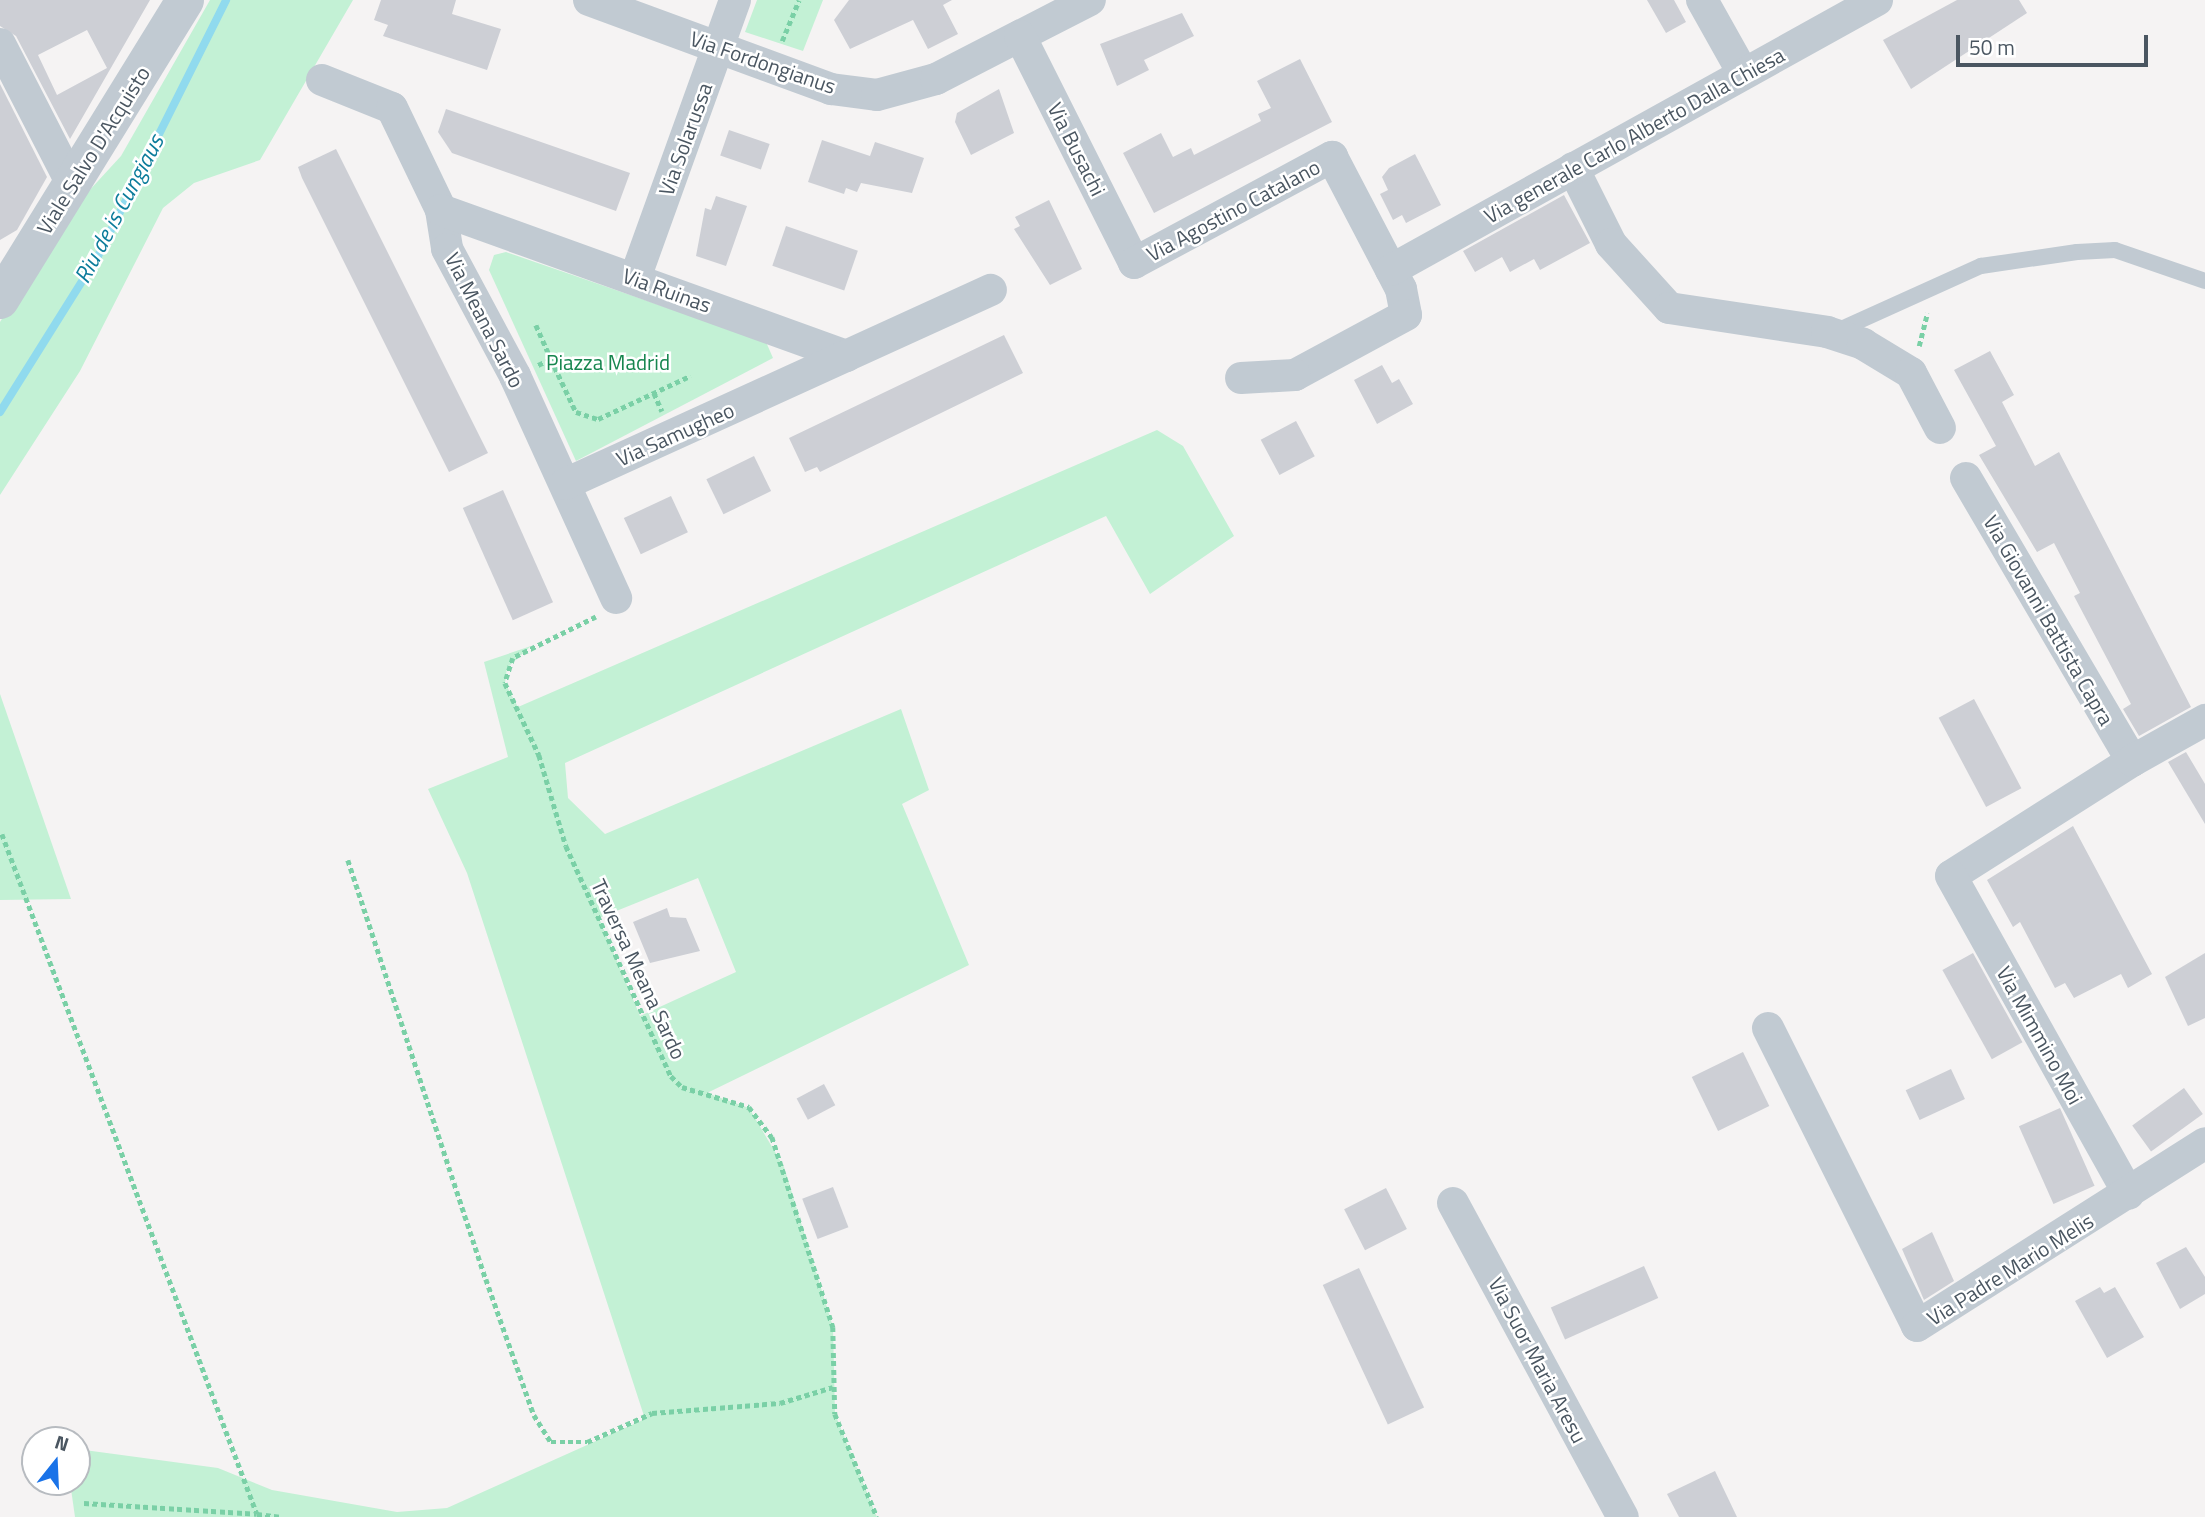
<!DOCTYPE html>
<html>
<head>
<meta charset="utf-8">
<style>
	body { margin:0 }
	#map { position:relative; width:2205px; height:1517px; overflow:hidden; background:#f5f3f3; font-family:"Titillium Web",sans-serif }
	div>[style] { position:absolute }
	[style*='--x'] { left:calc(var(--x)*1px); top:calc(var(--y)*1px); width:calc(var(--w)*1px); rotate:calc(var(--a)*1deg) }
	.green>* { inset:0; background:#c3f1d5 }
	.stream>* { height:8px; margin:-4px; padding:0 4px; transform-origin:4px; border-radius:4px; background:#90daee }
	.building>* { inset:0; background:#cdcfd5; transform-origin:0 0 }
	.path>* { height:4.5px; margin-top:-2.25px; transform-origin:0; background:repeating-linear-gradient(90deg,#7ad0a6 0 5px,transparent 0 8.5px) }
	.service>* { height:16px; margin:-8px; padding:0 8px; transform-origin:8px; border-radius:8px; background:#c1cad2 }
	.minor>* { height:32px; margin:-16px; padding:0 16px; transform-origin:16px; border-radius:16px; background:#c1cad2 }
	.tertiary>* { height:38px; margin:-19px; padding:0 19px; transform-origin:19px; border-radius:19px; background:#c1cad2 }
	span { translate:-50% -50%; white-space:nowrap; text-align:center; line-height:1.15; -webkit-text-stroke:5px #fff; paint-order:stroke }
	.street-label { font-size:21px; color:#4a5661 }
	.park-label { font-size:21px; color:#17864f }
	.water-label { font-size:23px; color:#0c7c9b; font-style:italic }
	.north { position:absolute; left:21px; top:1426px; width:70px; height:70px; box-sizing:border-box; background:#fff; border:2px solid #b7bbc0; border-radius:50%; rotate:18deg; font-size:19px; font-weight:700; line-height:28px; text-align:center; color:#4a5661 }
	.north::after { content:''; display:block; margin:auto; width:24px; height:32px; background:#1a73e8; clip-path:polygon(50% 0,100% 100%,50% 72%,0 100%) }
	.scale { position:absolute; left:1956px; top:35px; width:192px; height:32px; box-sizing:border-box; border:4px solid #4a5661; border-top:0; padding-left:9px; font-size:21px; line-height:24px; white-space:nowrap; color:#4a5661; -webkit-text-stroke:5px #fff; paint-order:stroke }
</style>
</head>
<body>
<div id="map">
	<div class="green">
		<i style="clip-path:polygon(210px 0,353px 0,260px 160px,194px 183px,163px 208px,80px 371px,0 495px,0 322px,64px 218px,121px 156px)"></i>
		<i style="clip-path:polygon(757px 0,823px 0,803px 51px,745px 32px)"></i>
		<i style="clip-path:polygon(506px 252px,766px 342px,773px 358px,576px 461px,489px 270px,494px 255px)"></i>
		<i style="clip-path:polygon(evenodd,1157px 430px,1183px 446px,1234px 536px,1150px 594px,1106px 516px,565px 763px,568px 798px,605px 834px,901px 709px,929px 790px,902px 804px,969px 965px,707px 1093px,749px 1108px,784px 1167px,833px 1327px,835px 1414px,877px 1517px,75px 1517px,70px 1482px,77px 1482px,77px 1449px,218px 1468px,272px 1490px,397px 1512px,447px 1508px,645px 1419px,467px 873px,428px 789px,508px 757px,484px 662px,531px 646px,507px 668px,505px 683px,518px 707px,1157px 430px,698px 878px,736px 972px,640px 1016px,599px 918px,698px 878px)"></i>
		<i style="clip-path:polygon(0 694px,71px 899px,0 900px)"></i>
	</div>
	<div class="stream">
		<i style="--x:0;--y:412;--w:184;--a:-57.9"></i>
		<i style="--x:98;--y:256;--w:286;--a:-63.4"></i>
	</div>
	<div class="building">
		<i style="clip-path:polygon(evenodd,0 0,150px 0,70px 139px,16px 36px,0 26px,0 0,87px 30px,107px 68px,57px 95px,38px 55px,87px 30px)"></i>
		<i style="clip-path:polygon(381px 0,456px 0,452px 14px,501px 29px,487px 70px,383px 36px,388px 25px,374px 20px)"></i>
		<i style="clip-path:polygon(849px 0,952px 0,943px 5px,958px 34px,928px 49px,913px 20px,850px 49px,834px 20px)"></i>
		<i style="clip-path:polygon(1647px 0,1674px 0,1686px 22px,1666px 33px)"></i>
		<i style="clip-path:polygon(1957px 0,2019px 0,2027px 13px,1911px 89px,1883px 40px)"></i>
		<i style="clip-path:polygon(1182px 13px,1194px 36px,1144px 60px,1149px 70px,1117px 86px,1100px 44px)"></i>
		<i style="clip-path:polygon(1300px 59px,1332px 122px,1154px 213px,1123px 153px,1161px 133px,1173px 157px,1191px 148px,1194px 155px,1261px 121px,1258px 114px,1271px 108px,1257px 81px)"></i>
		<i style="clip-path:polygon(0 84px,47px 177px,17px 230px,0 240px)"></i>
		<i style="clip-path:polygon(999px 89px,1014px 133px,971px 155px,955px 122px,957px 113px)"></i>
		<i style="clip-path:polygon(446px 109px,630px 173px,616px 211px,452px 153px,438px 132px)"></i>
		<i style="left:729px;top:130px;width:43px;height:27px;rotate:19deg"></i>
		<i style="clip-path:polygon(822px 140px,870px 156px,875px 142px,924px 158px,912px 193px,861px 183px,857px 192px,846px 188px,844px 194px,808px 182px)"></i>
		<i style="clip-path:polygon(336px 149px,488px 453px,449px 472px,302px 178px,298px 167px)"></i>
		<i style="clip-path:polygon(1415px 154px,1441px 205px,1406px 223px,1402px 215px,1393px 220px,1380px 194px,1388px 190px,1382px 177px,1389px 168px)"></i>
		<i style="clip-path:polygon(1564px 195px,1590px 243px,1540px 270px,1534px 259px,1510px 272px,1502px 257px,1475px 272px,1463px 251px)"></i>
		<i style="clip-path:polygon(716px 196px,747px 206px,726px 266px,696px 256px,705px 208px,711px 210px)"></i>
		<i style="clip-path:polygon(1049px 200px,1082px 269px,1050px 285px,1014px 229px,1020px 226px,1015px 217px)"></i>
		<i style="left:786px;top:226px;width:76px;height:42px;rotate:19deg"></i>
		<i style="clip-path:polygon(1004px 335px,1023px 373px,820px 472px,817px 467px,805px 472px,789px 438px)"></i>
		<i style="clip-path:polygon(1990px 351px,2014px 395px,2002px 402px,2035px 466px,2059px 452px,2191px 707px,2139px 736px,2123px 709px,2131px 704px,2074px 596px,2080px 593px,2054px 543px,2037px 552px,1979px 455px,1996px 446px,1954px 370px)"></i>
		<i style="clip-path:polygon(1382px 365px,1392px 383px,1399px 379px,1413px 404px,1377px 424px,1354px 380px)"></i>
		<i style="left:1296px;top:421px;width:40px;height:40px;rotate:62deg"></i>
		<i style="left:754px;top:456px;width:39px;height:53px;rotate:64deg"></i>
		<i style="left:503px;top:490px;width:123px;height:44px;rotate:66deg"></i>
		<i style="left:671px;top:496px;width:40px;height:52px;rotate:65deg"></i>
		<i style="left:1974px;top:699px;width:101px;height:40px;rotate:62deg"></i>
		<i style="clip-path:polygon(2186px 752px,2205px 784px,2205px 824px,2168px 762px)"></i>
		<i style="clip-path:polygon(2073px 826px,2152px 974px,2128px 988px,2121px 974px,2074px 998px,2065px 983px,2055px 988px,2020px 922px,2013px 927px,1987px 880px)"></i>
		<i style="clip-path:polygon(667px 908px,670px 917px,686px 918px,700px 951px,650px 963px,633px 922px)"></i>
		<i style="left:1973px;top:953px;width:102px;height:35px;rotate:61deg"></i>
		<i style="clip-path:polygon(2205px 953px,2205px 1018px,2188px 1026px,2165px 977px)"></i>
		<i style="left:1743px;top:1052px;width:60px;height:57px;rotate:64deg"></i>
		<i style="left:1951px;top:1069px;width:33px;height:50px;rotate:65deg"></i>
		<i style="left:824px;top:1084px;width:24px;height:31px;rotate:62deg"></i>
		<i style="left:2184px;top:1088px;width:32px;height:64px;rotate:54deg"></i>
		<i style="left:2060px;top:1108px;width:85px;height:45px;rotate:66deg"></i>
		<i style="left:833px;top:1187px;width:43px;height:33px;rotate:69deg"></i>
		<i style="left:1386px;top:1188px;width:46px;height:47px;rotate:63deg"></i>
		<i style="clip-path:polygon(1932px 1232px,1954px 1281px,1924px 1300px,1902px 1249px)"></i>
		<i style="clip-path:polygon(2186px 1247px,2205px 1277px,2205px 1294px,2180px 1309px,2156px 1263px)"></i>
		<i style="left:1644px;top:1266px;width:35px;height:102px;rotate:66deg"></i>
		<i style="left:1359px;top:1268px;width:154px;height:40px;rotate:65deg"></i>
		<i style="clip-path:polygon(2100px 1287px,2104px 1293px,2115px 1287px,2144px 1337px,2107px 1358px,2075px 1301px)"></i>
		<i style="clip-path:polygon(1715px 1471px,1737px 1517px,1679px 1517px,1667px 1494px)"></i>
	</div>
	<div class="path">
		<i style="--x:782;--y:41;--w:44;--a:-67.5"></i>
		<i style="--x:536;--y:325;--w:37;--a:66"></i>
		<i style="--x:1919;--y:346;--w:34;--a:-76"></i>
		<i style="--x:538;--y:365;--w:14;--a:-25"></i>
		<i style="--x:551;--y:359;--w:59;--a:64.7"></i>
		<i style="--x:576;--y:412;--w:23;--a:18"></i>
		<i style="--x:598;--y:419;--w:102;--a:-25.1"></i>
		<i style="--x:654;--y:393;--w:20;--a:66"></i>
		<i style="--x:596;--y:617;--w:93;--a:153.7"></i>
		<i style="--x:513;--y:658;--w:26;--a:108"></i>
		<i style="--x:505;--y:683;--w:80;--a:64.7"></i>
		<i style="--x:539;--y:755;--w:95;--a:73.5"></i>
		<i style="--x:566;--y:846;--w:253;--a:65.5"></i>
		<i style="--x:671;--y:1076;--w:16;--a:45"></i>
		<i style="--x:682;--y:1087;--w:70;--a:16.6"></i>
		<i style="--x:749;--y:1107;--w:38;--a:53"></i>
		<i style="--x:772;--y:1137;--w:200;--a:72.2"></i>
		<i style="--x:833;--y:1327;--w:87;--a:88.7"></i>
		<i style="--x:835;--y:1414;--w:111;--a:67.8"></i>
		<i style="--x:2;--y:834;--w:726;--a:69.44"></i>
		<i style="--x:257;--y:1514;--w:25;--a:7"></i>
		<i style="--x:348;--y:860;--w:441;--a:71.8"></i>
		<i style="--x:486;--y:1279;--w:144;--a:70.6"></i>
		<i style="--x:534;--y:1415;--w:32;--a:58"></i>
		<i style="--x:551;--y:1442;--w:36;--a:0"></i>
		<i style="--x:587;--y:1442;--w:71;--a:-24"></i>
		<i style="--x:652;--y:1413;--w:128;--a:-4.5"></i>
		<i style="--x:780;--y:1403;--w:55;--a:-16.8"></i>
		<i style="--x:84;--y:1503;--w:173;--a:3.6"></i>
	</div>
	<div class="service">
		<i style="--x:1839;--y:330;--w:156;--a:-24.3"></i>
		<i style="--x:1981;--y:266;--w:97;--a:-8.3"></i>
		<i style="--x:2077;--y:252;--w:38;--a:-3"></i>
		<i style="--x:2115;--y:250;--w:95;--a:19"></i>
	</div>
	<div class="minor">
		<i style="--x:589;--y:0;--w:258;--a:20.2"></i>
		<i style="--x:831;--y:89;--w:46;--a:7.4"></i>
		<i style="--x:877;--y:95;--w:61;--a:-15.2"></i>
		<i style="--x:936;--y:79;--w:173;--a:-27.2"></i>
		<i style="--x:1702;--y:0;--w:84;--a:60.7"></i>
		<i style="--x:1020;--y:36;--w:254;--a:63.3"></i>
		<i style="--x:1134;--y:263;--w:225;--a:-28.2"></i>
		<i style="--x:1332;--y:157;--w:149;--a:62.4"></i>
		<i style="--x:1401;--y:289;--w:26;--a:79"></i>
		<i style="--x:1406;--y:315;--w:126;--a:151.6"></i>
		<i style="--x:1295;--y:375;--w:54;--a:176.8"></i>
		<i style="--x:0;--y:44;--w:160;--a:62.8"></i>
		<i style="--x:322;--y:80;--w:75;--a:21.8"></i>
		<i style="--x:392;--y:108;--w:113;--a:64.3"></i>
		<i style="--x:441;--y:210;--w:39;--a:81"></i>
		<i style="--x:447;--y:249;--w:144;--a:61.8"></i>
		<i style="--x:515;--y:376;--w:244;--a:65.5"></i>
		<i style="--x:1573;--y:168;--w:85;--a:63.4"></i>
		<i style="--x:1611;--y:244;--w:86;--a:47.8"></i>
		<i style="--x:1669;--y:308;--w:160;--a:8.6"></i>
		<i style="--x:1827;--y:332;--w:38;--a:18"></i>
		<i style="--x:1863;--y:344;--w:56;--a:31.1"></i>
		<i style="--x:1911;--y:373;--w:62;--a:62.2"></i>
		<i style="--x:441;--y:210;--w:431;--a:19.8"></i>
		<i style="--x:1391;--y:270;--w:556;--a:-29.05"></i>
		<i style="--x:635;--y:278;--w:295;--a:-70.2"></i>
		<i style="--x:1966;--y:478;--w:328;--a:59.6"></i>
		<i style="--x:2132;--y:761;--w:214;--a:147.6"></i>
		<i style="--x:1951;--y:876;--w:364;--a:60.8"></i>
		<i style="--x:565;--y:484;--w:468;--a:-24.5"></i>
		<i style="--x:2132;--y:761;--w:84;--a:-29.3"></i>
		<i style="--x:1768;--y:1028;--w:333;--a:63.4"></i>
		<i style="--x:1917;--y:1326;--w:341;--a:-32.4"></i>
		<i style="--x:1453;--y:1203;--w:357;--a:61.6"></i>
	</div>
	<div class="tertiary">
		<i style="--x:0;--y:300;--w:352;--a:-58.3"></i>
	</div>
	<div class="street-label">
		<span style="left:763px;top:62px;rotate:19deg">Via Fordongianus</span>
		<span style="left:1634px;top:135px;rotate:-29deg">Via generale Carlo Alberto Dalla Chiesa</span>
		<span style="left:685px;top:139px;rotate:-70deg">Via Solarussa</span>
		<span style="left:1077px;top:149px;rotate:63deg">Via Busachi</span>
		<span style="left:93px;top:150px;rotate:-58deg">Viale Salvo D'Acquisto</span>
		<span style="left:1233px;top:210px;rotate:-28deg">Via Agostino Catalano</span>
		<span style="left:667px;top:290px;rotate:20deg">Via Ruinas</span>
		<span style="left:485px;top:320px;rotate:63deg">Via Meana Sardo</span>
		<span style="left:675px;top:434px;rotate:-24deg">Via Samugheo</span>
		<span style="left:2049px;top:620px;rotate:60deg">Via Giovanni Battista Capra</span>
		<span style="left:639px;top:969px;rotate:65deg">Traversa Meana Sardo</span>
		<span style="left:2040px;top:1035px;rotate:61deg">Via Mimmino Moi</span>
		<span style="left:2010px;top:1269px;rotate:-32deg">Via Padre Mario Melis</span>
		<span style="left:1538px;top:1360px;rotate:62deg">Via Suor Maria Aresu</span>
	</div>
	<div class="park-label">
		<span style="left:608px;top:362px">Piazza Madrid</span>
	</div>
	<div class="water-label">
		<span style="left:119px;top:209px;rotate:-62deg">Riu de is Cungiaus</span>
	</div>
	<div class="north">N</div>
	<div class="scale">50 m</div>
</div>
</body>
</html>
